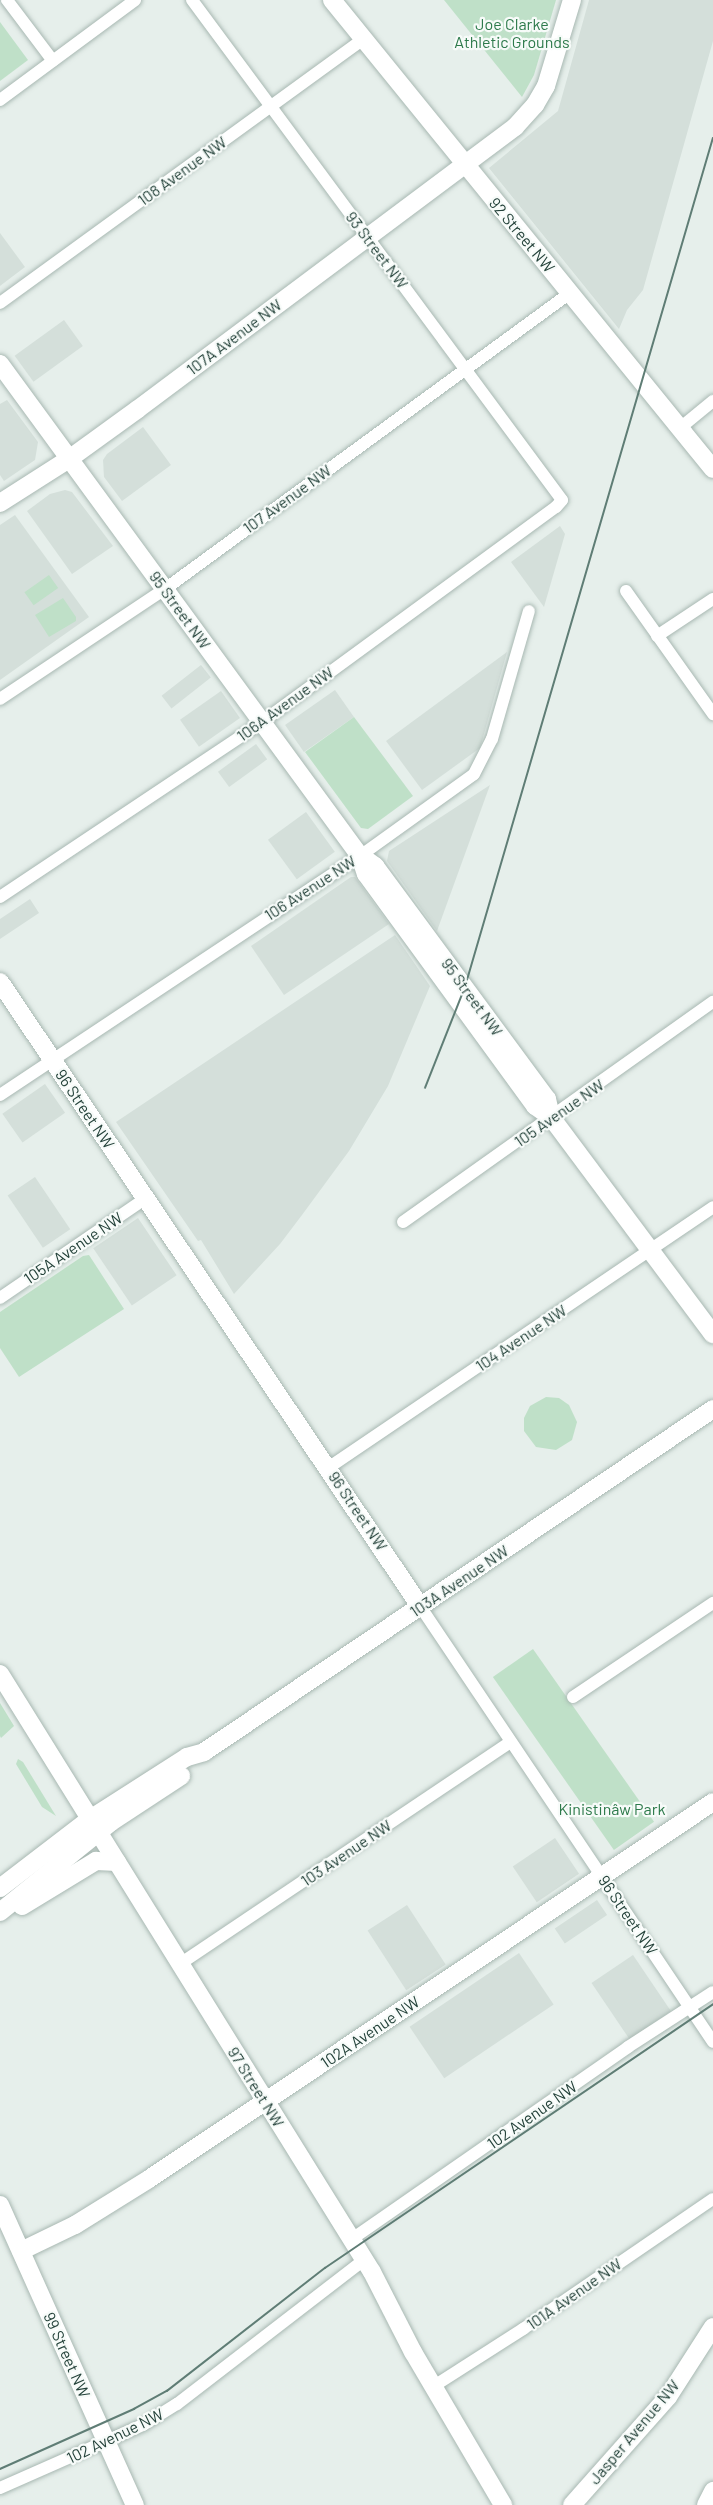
<!DOCTYPE html>
<html>
<head>
<meta charset="utf-8">
<style>
	body { margin:0 }
	#map { position:relative; width:713px; height:2505px; overflow:hidden; background:#e6efeb; font-family:Barlow,sans-serif }
	div>[style] { position:absolute }
	[style*='--x'] { left:calc(var(--x)*1px); top:calc(var(--y)*1px); width:calc(var(--w)*1px); rotate:calc(var(--a)*1deg) }
	.built>* { inset:0; background:#d4dfda; transform-origin:0 0 }
	.green>* { inset:0; background:#bfe0c8; transform-origin:0 0 }
	.roads { filter:drop-shadow(0 0 2px #a8b8b2) drop-shadow(0 0 2px #a8b8b2) }
	.street>* { height:12px; margin:-6px; padding:0 6px; transform-origin:6px; border-radius:6px; background:#fff }
	.secondary>* { height:18px; margin:-9px; padding:0 9px; transform-origin:9px; border-radius:9px; background:#fff }
	.tram>* { height:1.5px; margin:-0.75px; padding:0 0.75px; transform-origin:0.75px; border-radius:0.75px; background:#5f7d75 }
	span { translate:-50% -50%; white-space:nowrap; text-align:center; line-height:1.15; -webkit-text-stroke:4.5px #f7fbf9; paint-order:stroke }
	.park-label { font-size:16px; color:#2d7a4b }
	.street-label { font-size:16px; color:#24423a }
</style>
</head>
<body>
<div id="map">
	<div class="built">
		<i style="clip-path:polygon(589px 0,713px 0,713px 41px,643px 290px,627px 310px,619px 329px,489px 168px,558px 111px)"></i>
		<i style="clip-path:polygon(0 233px,25px 267px,0 286px)"></i>
		<i style="left:64px;top:320px;width:32px;height:61px;rotate:54deg"></i>
		<i style="clip-path:polygon(7px 400px,38px 442px,35px 460px,4px 481px,0 475px,0 404px)"></i>
		<i style="clip-path:polygon(143px 427px,171px 465px,122px 501px,104px 477px,103px 460px,107px 454px)"></i>
		<i style="clip-path:polygon(65px 490px,72px 492px,113px 546px,72px 574px,27px 511px,50px 494px)"></i>
		<i style="clip-path:polygon(15px 515px,89px 617px,0 680px,0 525px)"></i>
		<i style="clip-path:polygon(560px 526px,565px 534px,544px 607px,511px 562px)"></i>
		<i style="clip-path:polygon(507px 652px,480px 748px,422px 790px,386px 741px)"></i>
		<i style="left:201px;top:665px;width:16px;height:50px;rotate:52deg"></i>
		<i style="left:335px;top:690px;width:33px;height:61px;rotate:55deg"></i>
		<i style="left:221px;top:691px;width:33px;height:50px;rotate:55deg"></i>
		<i style="left:256px;top:744px;width:19px;height:47px;rotate:54deg"></i>
		<i style="clip-path:polygon(490px 785px,437px 931px,387px 861px,389px 851px)"></i>
		<i style="left:306px;top:812px;width:49px;height:47px;rotate:54deg"></i>
		<i style="clip-path:polygon(351px 877px,355px 877px,389px 924px,284px 995px,251px 946px)"></i>
		<i style="clip-path:polygon(30px 899px,39px 913px,0 939px,0 919px)"></i>
		<i style="clip-path:polygon(395px 935px,430px 986px,388px 1086px,349px 1151px,302px 1215px,280px 1244px,234px 1294px,201px 1240px,198px 1241px,116px 1122px)"></i>
		<i style="left:45px;top:1084px;width:35px;height:52px;rotate:55deg"></i>
		<i style="left:35px;top:1177px;width:63px;height:33px;rotate:56deg"></i>
		<i style="left:138px;top:1218px;width:69px;height:54px;rotate:56deg"></i>
		<i style="left:555px;top:1838px;width:43px;height:51px;rotate:56deg"></i>
		<i style="left:597px;top:1900px;width:18px;height:51px;rotate:56deg"></i>
		<i style="left:407px;top:1905px;width:71px;height:47px;rotate:57deg"></i>
		<i style="left:519px;top:1953px;width:62px;height:132px;rotate:56deg"></i>
		<i style="left:633px;top:1955px;width:68px;height:50px;rotate:56deg"></i>
	</div>
	<div class="green">
		<i style="clip-path:polygon(444px 0,556px 0,534px 75px,522px 97px)"></i>
		<i style="clip-path:polygon(0 22px,28px 60px,0 81px)"></i>
		<i style="left:49px;top:575px;width:16px;height:30px;rotate:55deg"></i>
		<i style="clip-path:polygon(63px 598px,76px 617px,76px 621px,49px 637px,35px 615px)"></i>
		<i style="clip-path:polygon(354px 717px,413px 796px,368px 829px,361px 828px,305px 752px)"></i>
		<i style="clip-path:polygon(89px 1255px,124px 1309px,19px 1377px,0 1348px,0 1312px,83px 1256px)"></i>
		<i style="clip-path:polygon(546px 1397px,559px 1398px,569px 1405px,577px 1422px,572px 1440px,556px 1450px,536px 1447px,524px 1431px,524px 1418px,530px 1406px)"></i>
		<i style="left:533px;top:1649px;width:211px;height:49px;rotate:55deg"></i>
		<i style="clip-path:polygon(0 1703px,14px 1726px,1px 1738px,0 1736px)"></i>
		<i style="clip-path:polygon(18px 1759px,23px 1762px,56px 1816px,42px 1807px,16px 1764px)"></i>
	</div>
	<div class="roads">
		<div class="street">
			<i style="--x:7;--y:0;--w:76;--a:53"></i>
			<i style="--x:0;--y:100;--w:168;--a:-36.5"></i>
			<i style="--x:0;--y:303;--w:449;--a:-36"></i>
			<i style="--x:680;--y:428;--w:43;--a:-39.3"></i>
			<i style="--x:626;--y:591;--w:151;--a:54.7"></i>
			<i style="--x:657;--y:636;--w:67;--a:-33.5"></i>
			<i style="--x:0;--y:699;--w:198;--a:-33.7"></i>
			<i style="--x:165;--y:589;--w:502;--a:-36.16"></i>
			<i style="--x:0;--y:897;--w:315;--a:-33.7"></i>
			<i style="--x:262;--y:722;--w:364;--a:-36.2"></i>
			<i style="--x:556;--y:507;--w:9;--a:-49"></i>
			<i style="--x:562;--y:500;--w:622;--a:-126.5"></i>
			<i style="--x:0;--y:1095;--w:432;--a:-33.6"></i>
			<i style="--x:360;--y:856;--w:140;--a:-35.7"></i>
			<i style="--x:474;--y:774;--w:39;--a:-63"></i>
			<i style="--x:492;--y:739;--w:133;--a:-73.9"></i>
			<i style="--x:403;--y:1222;--w:380;--a:-35.4"></i>
			<i style="--x:0;--y:1298;--w:177;--a:-34.4"></i>
			<i style="--x:328;--y:1468;--w:465;--a:-34.1"></i>
			<i style="--x:420;--y:1606;--w:525;--a:56.1"></i>
			<i style="--x:573;--y:1697;--w:169;--a:-33.9"></i>
			<i style="--x:180;--y:1964;--w:398;--a:-33.9"></i>
			<i style="--x:352;--y:2239;--w:336;--a:-34.8"></i>
			<i style="--x:628;--y:2047;--w:101;--a:-32.9"></i>
			<i style="--x:434;--y:2386;--w:106;--a:-32.6"></i>
			<i style="--x:523;--y:2329;--w:230;--a:-34.4"></i>
			<i style="--x:0;--y:2488;--w:156;--a:-23.8"></i>
			<i style="--x:143;--y:2425;--w:40;--a:-32"></i>
			<i style="--x:177;--y:2404;--w:236;--a:-37.6"></i>
		</div>
		<div class="secondary">
			<i style="--x:332;--y:0;--w:604;--a:50.91"></i>
			<i style="--x:0;--y:364;--w:610;--a:53.81"></i>
			<i style="--x:360;--y:856;--w:19;--a:72"></i>
			<i style="--x:366;--y:874;--w:287;--a:53.9"></i>
			<i style="--x:535;--y:1106;--w:19;--a:35"></i>
			<i style="--x:551;--y:1117;--w:271;--a:53.3"></i>
			<i style="--x:0;--y:503;--w:82;--a:-32.5"></i>
			<i style="--x:69;--y:459;--w:85;--a:-35.9"></i>
			<i style="--x:138;--y:409;--w:471;--a:-36.8"></i>
			<i style="--x:515;--y:127;--w:30;--a:-48"></i>
			<i style="--x:535;--y:105;--w:22;--a:-60"></i>
			<i style="--x:546;--y:86;--w:90;--a:-73.2"></i>
			<i style="--x:364;--y:858;--w:14;--a:36"></i>
			<i style="--x:375;--y:866;--w:290;--a:53.6"></i>
			<i style="--x:547;--y:1099;--w:18;--a:77"></i>
			<i style="--x:0;--y:982;--w:752;--a:56.06"></i>
			<i style="--x:0;--y:1674;--w:704;--a:58.12"></i>
			<i style="--x:372;--y:2272;--w:90;--a:62.9"></i>
			<i style="--x:413;--y:2352;--w:178;--a:59.5"></i>
			<i style="--x:0;--y:1888;--w:113;--a:-37.5"></i>
			<i style="--x:90;--y:1819;--w:115;--a:-32.6"></i>
			<i style="--x:187;--y:1757;--w:18;--a:-16"></i>
			<i style="--x:204;--y:1752;--w:614;--a:-33.97"></i>
			<i style="--x:22;--y:1906;--w:87;--a:-31.3"></i>
			<i style="--x:96;--y:1861;--w:21;--a:3"></i>
			<i style="--x:0;--y:1912;--w:143;--a:-39"></i>
			<i style="--x:111;--y:1822;--w:84;--a:-33.3"></i>
			<i style="--x:0;--y:2205;--w:329;--a:65.8"></i>
			<i style="--x:21;--y:2251;--w:60;--a:-25.7"></i>
			<i style="--x:75;--y:2225;--w:87;--a:-31.9"></i>
			<i style="--x:149;--y:2179;--w:678;--a:-33.76"></i>
			<i style="--x:572;--y:2505;--w:144;--a:-48.4"></i>
			<i style="--x:668;--y:2397;--w:83;--a:-57.3"></i>
			<i style="--x:706;--y:2505;--w:16;--a:-63"></i>
		</div>
	</div>
	<div class="tram">
		<i style="--x:425;--y:1088;--w:109;--a:-68.4"></i>
		<i style="--x:465;--y:987;--w:884;--a:-73.72"></i>
		<i style="--x:0;--y:2469;--w:147;--a:-24.1"></i>
		<i style="--x:134;--y:2409;--w:38;--a:-29"></i>
		<i style="--x:167;--y:2391;--w:200;--a:-37.9"></i>
		<i style="--x:325;--y:2268;--w:469;--a:-34.2"></i>
	</div>
	<div class="park-label">
		<span style="left:512px;top:33px">Joe Clarke<br>Athletic Grounds</span>
		<span style="left:612px;top:1809px">Kinistinâw Park</span>
	</div>
	<div class="street-label">
		<span style="left:182px;top:171px;rotate:-36deg">108 Avenue NW</span>
		<span style="left:522px;top:235px;rotate:50deg">92 Street NW</span>
		<span style="left:377px;top:250px;rotate:53deg">93 Street NW</span>
		<span style="left:234px;top:337px;rotate:-37deg">107A Avenue NW</span>
		<span style="left:287px;top:499px;rotate:-36deg">107 Avenue NW</span>
		<span style="left:180px;top:610px;rotate:54deg">95 Street NW</span>
		<span style="left:285px;top:704px;rotate:-36deg">106A Avenue NW</span>
		<span style="left:310px;top:888px;rotate:-33deg">106 Avenue NW</span>
		<span style="left:472px;top:997px;rotate:54deg">95 Street NW</span>
		<span style="left:85px;top:1109px;rotate:56deg">96 Street NW</span>
		<span style="left:559px;top:1113px;rotate:-35deg">105 Avenue NW</span>
		<span style="left:73px;top:1248px;rotate:-34deg">105A Avenue NW</span>
		<span style="left:521px;top:1338px;rotate:-34deg">104 Avenue NW</span>
		<span style="left:358px;top:1511px;rotate:56deg">96 Street NW</span>
		<span style="left:459px;top:1581px;rotate:-34deg">103A Avenue NW</span>
		<span style="left:346px;top:1853px;rotate:-34deg">103 Avenue NW</span>
		<span style="left:628px;top:1915px;rotate:56deg">96 Street NW</span>
		<span style="left:370px;top:2032px;rotate:-34deg">102A Avenue NW</span>
		<span style="left:256px;top:2087px;rotate:58deg">97 Street NW</span>
		<span style="left:532px;top:2115px;rotate:-35deg">102 Avenue NW</span>
		<span style="left:574px;top:2294px;rotate:-35deg">101A Avenue NW</span>
		<span style="left:67px;top:2355px;rotate:66deg">99 Street NW</span>
		<span style="left:634px;top:2432px;rotate:-50deg">Jasper Avenue NW</span>
		<span style="left:115px;top:2436px;rotate:-26deg">102 Avenue NW</span>
	</div>
</div>
</body>
</html>
